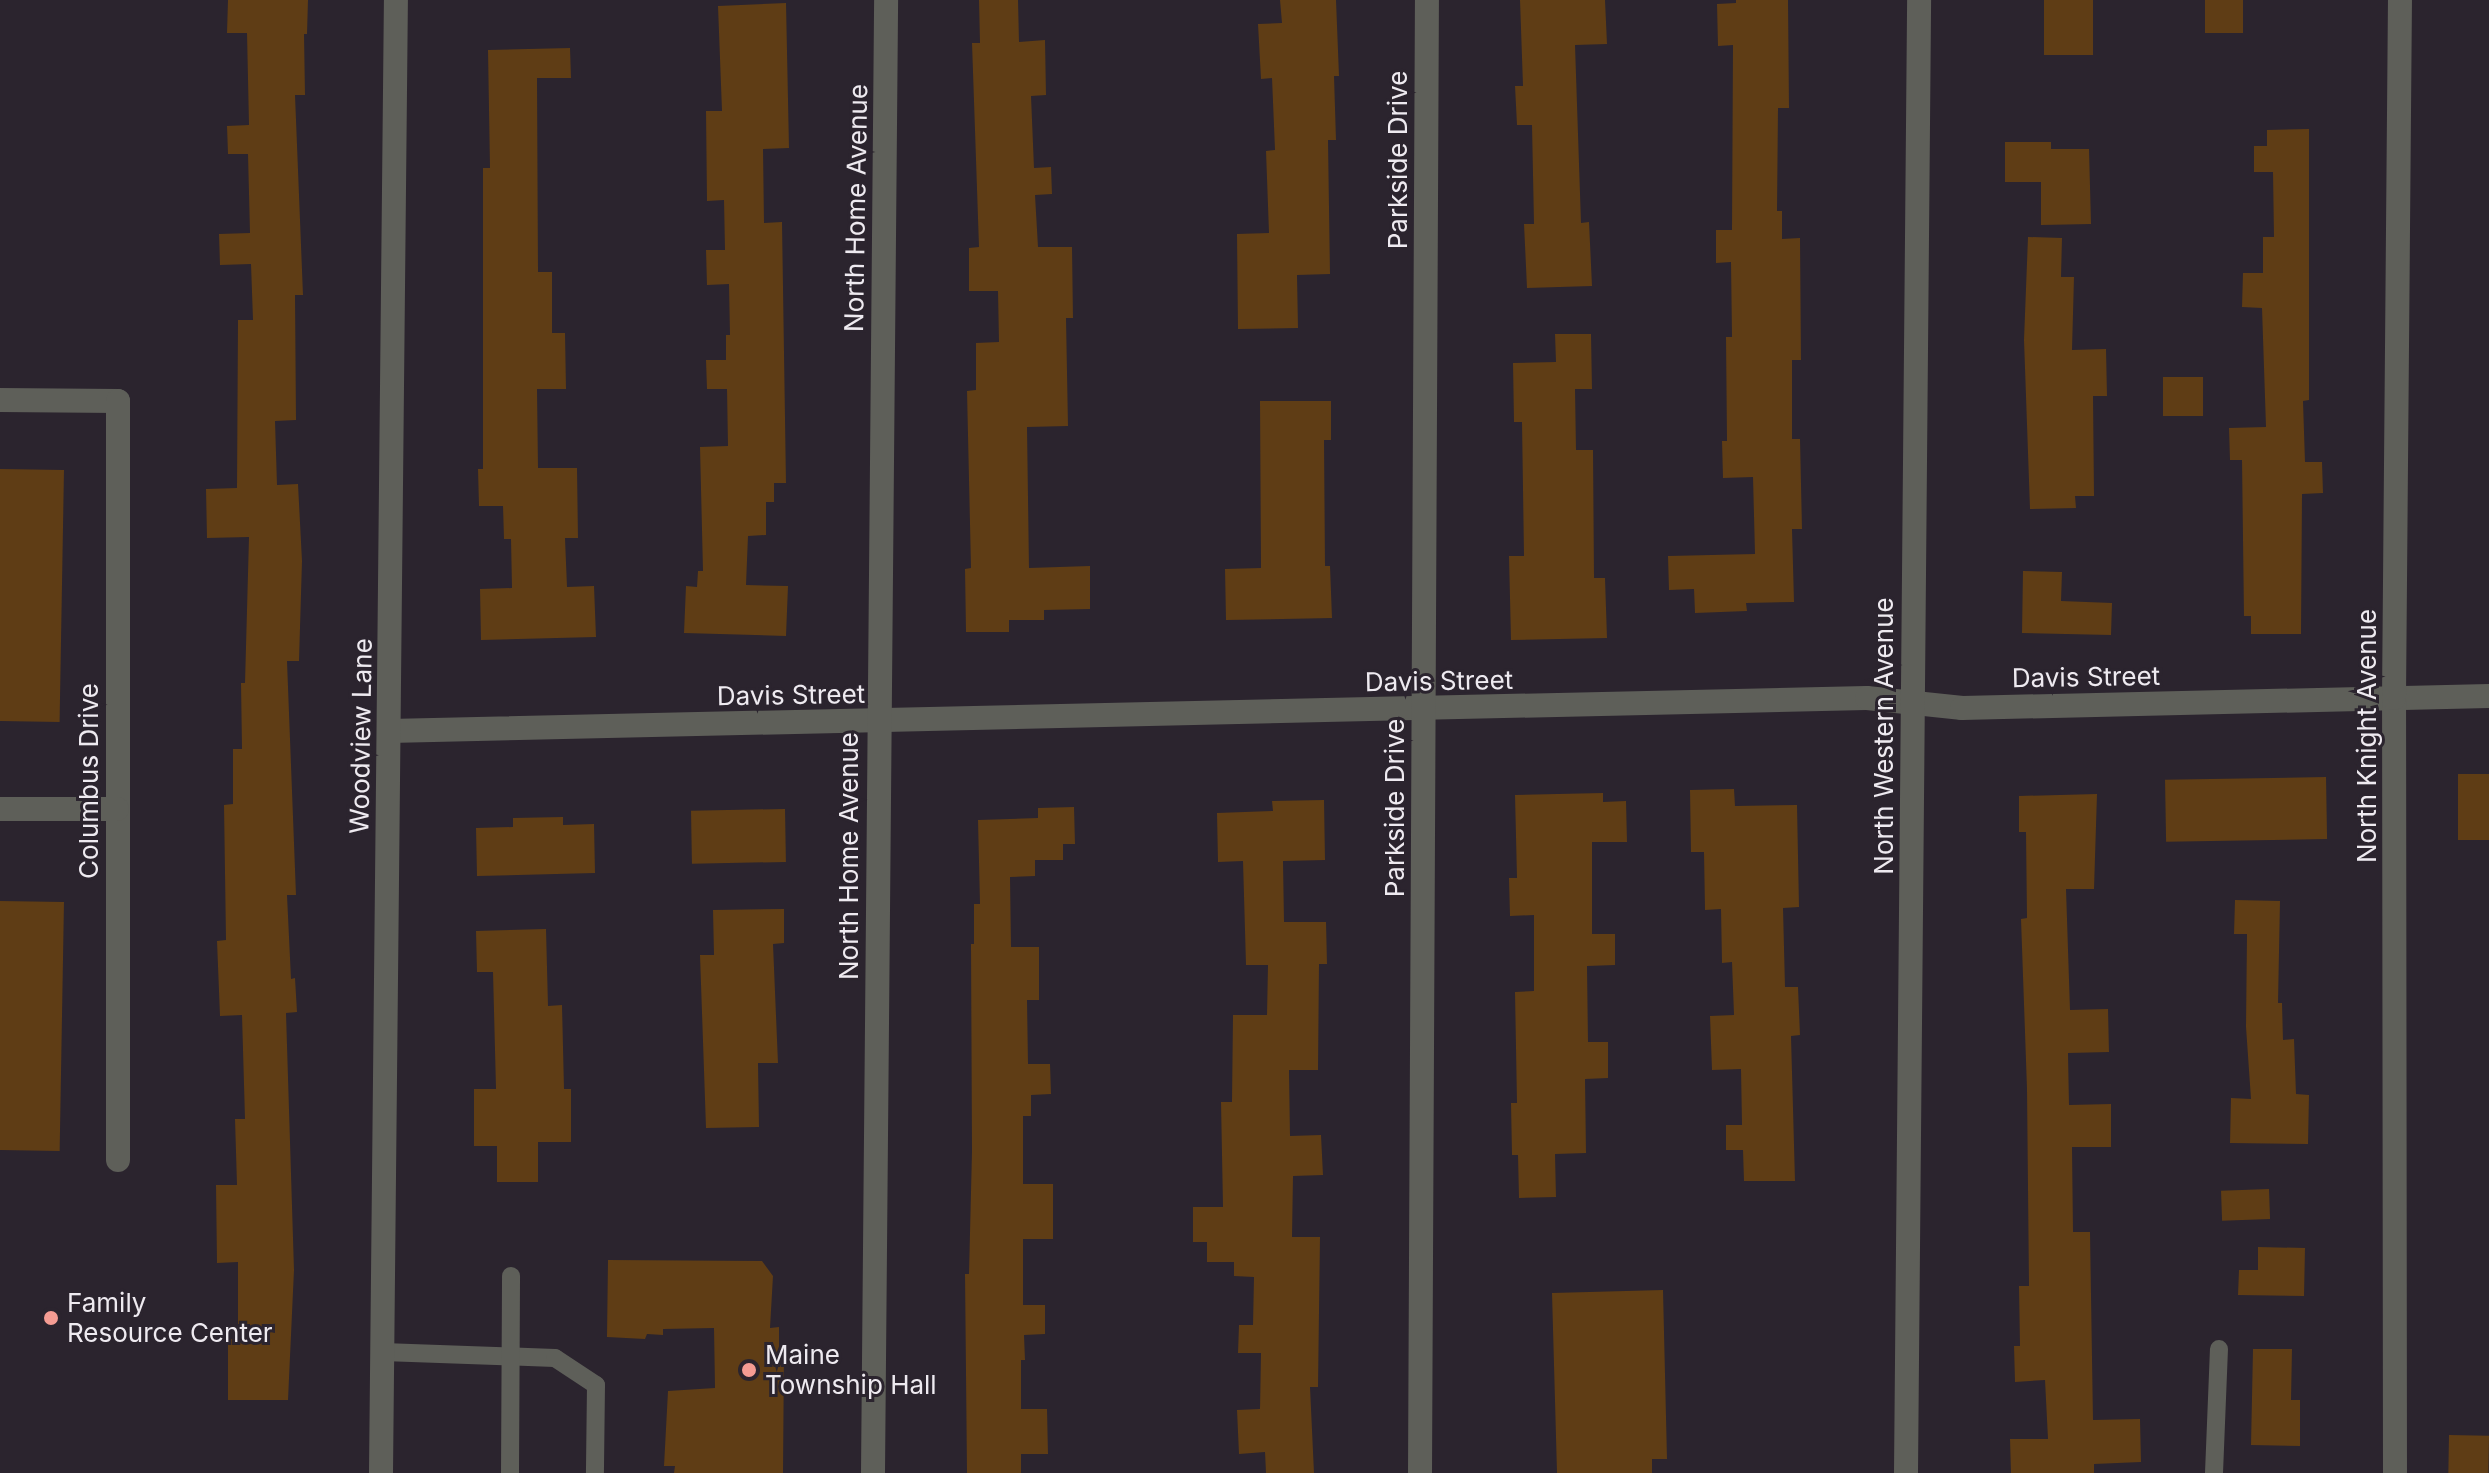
<!DOCTYPE html>
<html>
<head>
<meta charset="utf-8">
<style>
	body { margin:0 }
	#map { position:relative; width:2489px; height:1473px; overflow:hidden; background:#2b242e; font-family:Inter,sans-serif }
	div>[style] { position:absolute }
	[style*='--x'] { left:calc(var(--x)*1px); top:calc(var(--y)*1px); width:calc(var(--w)*1px); rotate:calc(var(--a)*1deg) }
	.building>* { inset:0; background:#5f3d15; transform-origin:0 0 }
	.lane>* { height:18px; margin:-9px; padding:0 9px; transform-origin:9px; border-radius:9px; background:#5e5f59 }
	.street>* { height:24px; margin:-12px; padding:0 12px; transform-origin:12px; border-radius:12px; background:#5e5f59 }
	.dots>* { width:22px; height:22px; translate:-50% -50%; box-sizing:border-box; border:4px solid #2b242e; border-radius:50% }
	span { translate:-50% -50%; white-space:nowrap; text-align:center; line-height:1.15; -webkit-text-stroke:6px #2b242e; paint-order:stroke }
	.street-label { font-size:26px; color:#eeeaf0 }
	.poi-label { font-size:26px; color:#eeeaf0 }
	.left { translate:0 -50%; text-align:left }
</style>
</head>
<body>
<div id="map">
	<div class="building">
		<i style="clip-path:polygon(228px 0,308px 0,307px 34px,304px 34px,305px 95px,295px 95px,303px 295px,295px 295px,296px 420px,275px 421px,277px 485px,298px 484px,302px 561px,299px 661px,287px 661px,296px 895px,287px 895px,291px 979px,295px 978px,297px 1012px,286px 1013px,294px 1270px,288px 1400px,228px 1400px,228px 1339px,238px 1339px,238px 1262px,217px 1263px,216px 1185px,237px 1185px,235px 1119px,245px 1119px,242px 1015px,220px 1016px,217px 941px,226px 940px,224px 805px,233px 804px,233px 749px,242px 749px,241px 683px,245px 683px,249px 537px,207px 538px,206px 489px,237px 488px,238px 320px,253px 320px,251px 264px,220px 265px,219px 234px,250px 233px,248px 154px,228px 154px,227px 126px,249px 125px,247px 33px,227px 33px)"></i>
		<i style="clip-path:polygon(979px 0,1018px 0,1019px 42px,1045px 40px,1046px 95px,1031px 96px,1034px 168px,1051px 167px,1052px 194px,1035px 195px,1038px 247px,1072px 247px,1073px 318px,1066px 318px,1068px 426px,1027px 427px,1029px 568px,1090px 566px,1090px 609px,1044px 610px,1044px 620px,1009px 620px,1009px 632px,966px 632px,965px 569px,971px 568px,967px 391px,976px 390px,976px 343px,999px 342px,998px 291px,969px 291px,969px 248px,979px 247px,972px 43px,980px 43px)"></i>
		<i style="clip-path:polygon(1280px 0,1336px 0,1339px 76px,1334px 76px,1336px 140px,1328px 140px,1330px 274px,1297px 275px,1298px 328px,1238px 329px,1237px 234px,1269px 233px,1266px 151px,1275px 150px,1272px 78px,1261px 79px,1258px 24px,1282px 23px)"></i>
		<i style="clip-path:polygon(1520px 0,1605px 0,1607px 44px,1575px 45px,1581px 223px,1589px 222px,1592px 286px,1527px 288px,1524px 224px,1534px 224px,1532px 125px,1517px 125px,1515px 86px,1523px 86px)"></i>
		<i style="clip-path:polygon(1736px 0,1788px 0,1789px 108px,1778px 108px,1777px 211px,1782px 211px,1782px 239px,1800px 238px,1801px 360px,1792px 360px,1792px 439px,1800px 439px,1802px 529px,1792px 529px,1794px 602px,1746px 603px,1747px 611px,1695px 613px,1694px 589px,1669px 590px,1668px 556px,1755px 554px,1753px 477px,1723px 478px,1722px 441px,1727px 441px,1726px 337px,1732px 337px,1731px 262px,1716px 263px,1716px 230px,1732px 230px,1733px 45px,1718px 46px,1717px 4px,1736px 3px)"></i>
		<i style="left:2044px;top:0;width:49px;height:55px"></i>
		<i style="left:2205px;top:0;width:38px;height:33px"></i>
		<i style="clip-path:polygon(786px 3px,789px 148px,763px 149px,764px 223px,782px 222px,786px 483px,774px 483px,774px 502px,766px 502px,766px 535px,748px 536px,746px 585px,788px 586px,786px 636px,684px 633px,686px 586px,697px 587px,698px 571px,703px 571px,700px 447px,728px 446px,727px 389px,707px 389px,706px 360px,726px 360px,726px 335px,730px 335px,729px 284px,707px 285px,706px 250px,725px 250px,724px 200px,707px 201px,706px 111px,722px 111px,718px 6px)"></i>
		<i style="clip-path:polygon(570px 48px,571px 78px,537px 78px,538px 272px,552px 272px,552px 333px,565px 333px,566px 389px,537px 389px,538px 468px,577px 468px,578px 538px,565px 538px,567px 587px,594px 586px,596px 637px,481px 640px,480px 589px,512px 588px,511px 539px,504px 539px,503px 506px,479px 506px,478px 469px,483px 469px,483px 168px,490px 168px,488px 50px)"></i>
		<i style="clip-path:polygon(2309px 129px,2309px 400px,2303px 401px,2305px 462px,2322px 462px,2323px 493px,2302px 494px,2301px 634px,2251px 634px,2251px 616px,2244px 616px,2242px 460px,2230px 460px,2229px 428px,2266px 427px,2262px 308px,2242px 307px,2243px 273px,2263px 273px,2263px 237px,2274px 237px,2273px 172px,2254px 172px,2254px 146px,2267px 146px,2267px 130px)"></i>
		<i style="clip-path:polygon(2005px 142px,2051px 142px,2051px 149px,2089px 149px,2091px 224px,2041px 225px,2041px 182px,2005px 182px)"></i>
		<i style="clip-path:polygon(2028px 237px,2062px 238px,2061px 277px,2074px 277px,2072px 350px,2106px 349px,2107px 396px,2093px 396px,2094px 496px,2075px 496px,2076px 508px,2030px 509px,2024px 340px)"></i>
		<i style="clip-path:polygon(1555px 334px,1591px 334px,1592px 389px,1575px 389px,1576px 450px,1593px 450px,1594px 578px,1605px 578px,1607px 638px,1511px 640px,1509px 556px,1524px 556px,1522px 422px,1514px 422px,1513px 363px,1556px 362px)"></i>
		<i style="left:2163px;top:377px;width:40px;height:39px"></i>
		<i style="clip-path:polygon(1260px 401px,1331px 401px,1331px 440px,1324px 440px,1325px 566px,1330px 566px,1332px 618px,1226px 620px,1225px 569px,1261px 568px)"></i>
		<i style="left:0;top:469px;width:64px;height:252px;rotate:1deg"></i>
		<i style="clip-path:polygon(2023px 571px,2062px 572px,2061px 601px,2112px 603px,2111px 635px,2022px 633px)"></i>
		<i style="left:2458px;top:774px;width:31px;height:66px"></i>
		<i style="left:2326px;top:777px;width:62px;height:161px;rotate:89deg"></i>
		<i style="clip-path:polygon(1734px 789px,1735px 806px,1797px 805px,1799px 907px,1783px 908px,1785px 987px,1798px 987px,1800px 1035px,1791px 1036px,1795px 1181px,1744px 1181px,1743px 1150px,1726px 1150px,1726px 1125px,1742px 1125px,1741px 1069px,1712px 1070px,1710px 1016px,1734px 1015px,1732px 962px,1722px 963px,1721px 909px,1705px 910px,1704px 852px,1691px 852px,1690px 790px)"></i>
		<i style="clip-path:polygon(1603px 793px,1603px 802px,1626px 801px,1627px 842px,1592px 842px,1592px 934px,1615px 934px,1615px 965px,1587px 966px,1588px 1042px,1608px 1042px,1608px 1078px,1585px 1079px,1586px 1153px,1555px 1154px,1556px 1197px,1519px 1198px,1518px 1155px,1512px 1155px,1511px 1103px,1517px 1103px,1515px 992px,1534px 991px,1534px 915px,1510px 916px,1509px 878px,1517px 878px,1515px 795px)"></i>
		<i style="clip-path:polygon(2097px 794px,2094px 889px,2066px 889px,2070px 1010px,2108px 1009px,2109px 1052px,2068px 1053px,2069px 1105px,2111px 1104px,2111px 1147px,2072px 1147px,2073px 1232px,2090px 1232px,2093px 1420px,2140px 1419px,2141px 1462px,2094px 1464px,2094px 1473px,2011px 1473px,2010px 1439px,2048px 1439px,2045px 1380px,2015px 1382px,2014px 1346px,2020px 1346px,2019px 1286px,2029px 1286px,2027px 1089px,2021px 919px,2027px 918px,2026px 832px,2019px 832px,2019px 796px)"></i>
		<i style="clip-path:polygon(1324px 800px,1325px 860px,1283px 861px,1284px 922px,1326px 922px,1327px 964px,1319px 964px,1318px 1070px,1289px 1070px,1290px 1136px,1321px 1135px,1323px 1175px,1293px 1176px,1292px 1237px,1320px 1237px,1318px 1387px,1310px 1387px,1314px 1473px,1266px 1473px,1265px 1452px,1239px 1454px,1237px 1410px,1260px 1409px,1261px 1353px,1238px 1353px,1239px 1325px,1253px 1325px,1254px 1277px,1234px 1276px,1234px 1262px,1207px 1262px,1207px 1242px,1193px 1242px,1193px 1207px,1223px 1207px,1221px 1102px,1232px 1102px,1233px 1015px,1267px 1015px,1268px 965px,1246px 965px,1243px 861px,1218px 862px,1217px 813px,1273px 811px,1272px 801px)"></i>
		<i style="clip-path:polygon(1074px 807px,1075px 844px,1063px 844px,1063px 860px,1035px 860px,1035px 876px,1010px 877px,1011px 947px,1039px 947px,1039px 1000px,1027px 1000px,1028px 1064px,1050px 1064px,1051px 1094px,1031px 1095px,1031px 1116px,1023px 1116px,1023px 1184px,1053px 1184px,1053px 1239px,1023px 1239px,1023px 1305px,1045px 1305px,1045px 1334px,1024px 1335px,1025px 1360px,1021px 1360px,1021px 1409px,1047px 1409px,1048px 1454px,1021px 1454px,1021px 1473px,967px 1473px,965px 1274px,969px 1274px,972px 1151px,971px 944px,974px 944px,974px 904px,980px 904px,978px 820px,1038px 818px,1038px 808px)"></i>
		<i style="left:785px;top:809px;width:53px;height:94px;rotate:89deg"></i>
		<i style="clip-path:polygon(563px 817px,563px 825px,594px 824px,595px 873px,477px 876px,476px 828px,513px 827px,513px 818px)"></i>
		<i style="clip-path:polygon(2235px 900px,2280px 901px,2278px 1003px,2282px 1003px,2283px 1040px,2294px 1039px,2296px 1094px,2309px 1095px,2308px 1144px,2230px 1143px,2231px 1098px,2251px 1099px,2246px 1027px,2247px 934px,2234px 934px)"></i>
		<i style="left:0;top:901px;width:64px;height:249px;rotate:1deg"></i>
		<i style="clip-path:polygon(784px 909px,784px 943px,773px 944px,778px 1063px,758px 1063px,759px 1127px,706px 1128px,700px 955px,714px 955px,713px 910px)"></i>
		<i style="clip-path:polygon(546px 929px,548px 1006px,562px 1005px,564px 1089px,571px 1089px,571px 1142px,538px 1142px,538px 1182px,497px 1182px,497px 1146px,474px 1146px,474px 1089px,496px 1089px,493px 972px,477px 972px,476px 931px)"></i>
		<i style="left:2269px;top:1189px;width:30px;height:48px;rotate:88deg"></i>
		<i style="clip-path:polygon(2258px 1247px,2305px 1248px,2304px 1296px,2238px 1295px,2239px 1270px,2258px 1270px)"></i>
		<i style="clip-path:polygon(608px 1260px,762px 1261px,773px 1276px,770px 1328px,779px 1327px,779px 1351px,784px 1351px,783px 1473px,674px 1473px,675px 1466px,664px 1466px,668px 1391px,715px 1388px,714px 1328px,663px 1329px,663px 1335px,647px 1334px,645px 1339px,607px 1337px)"></i>
		<i style="clip-path:polygon(1663px 1290px,1667px 1459px,1652px 1459px,1652px 1473px,1557px 1473px,1552px 1293px)"></i>
		<i style="clip-path:polygon(2253px 1349px,2292px 1349px,2291px 1400px,2300px 1400px,2300px 1446px,2251px 1445px)"></i>
		<i style="left:2449px;top:1435px;width:40px;height:38px;rotate:1deg"></i>
	</div>
	<div class="lane">
		<i style="--x:383;--y:1352;--w:172;--a:2"></i>
		<i style="--x:555;--y:1358;--w:49;--a:33.4"></i>
		<i style="--x:596;--y:1385;--w:88;--a:90.7"></i>
		<i style="--x:510;--y:1473;--w:197;--a:-89.7"></i>
		<i style="--x:2214;--y:1473;--w:124;--a:-87.7"></i>
	</div>
	<div class="street">
		<i style="--x:0;--y:400;--w:118;--a:0.5"></i>
		<i style="--x:118;--y:401;--w:759;--a:90"></i>
		<i style="--x:389;--y:731;--w:1478;--a:-1.28"></i>
		<i style="--x:1867;--y:698;--w:96;--a:6"></i>
		<i style="--x:1962;--y:708;--w:527;--a:-1.3"></i>
		<i style="--x:0;--y:809;--w:117;--a:0"></i>
		<i style="--x:381;--y:1473;--w:1473;--a:-89.42"></i>
		<i style="--x:873;--y:1473;--w:1473;--a:-89.49"></i>
		<i style="--x:1420;--y:1473;--w:1473;--a:-89.73"></i>
		<i style="--x:1906;--y:1473;--w:1473;--a:-89.49"></i>
		<i style="--x:2395;--y:1473;--w:775;--a:-90.07"></i>
		<i style="--x:2394;--y:698;--w:698;--a:-89.51"></i>
	</div>
	<div class="dots">
		<i style="left:51px;top:1318px;background:#f59c93"></i>
		<i style="left:749px;top:1370px;background:#f59c93"></i>
	</div>
	<div class="street-label">
		<span style="left:1398px;top:160px;rotate:-90deg">Parkside Drive</span>
		<span style="left:856px;top:208px;rotate:-89deg">North Home Avenue</span>
		<span style="left:2086px;top:677px;rotate:-1deg">Davis Street</span>
		<span style="left:1439px;top:681px;rotate:-1deg">Davis Street</span>
		<span style="left:791px;top:695px;rotate:-1deg">Davis Street</span>
		<span style="left:361px;top:736px;rotate:-89deg">Woodview Lane</span>
		<span style="left:1884px;top:736px;rotate:-90deg">North Western Avenue</span>
		<span style="left:2367px;top:736px;rotate:-90deg">North Knight Avenue</span>
		<span style="left:89px;top:781px;rotate:-90deg">Columbus Drive</span>
		<span style="left:1395px;top:808px;rotate:-90deg">Parkside Drive</span>
		<span style="left:849px;top:856px;rotate:-90deg">North Home Avenue</span>
	</div>
	<div class="poi-label">
		<span class="left" style="left:67px;top:1318px">Family<br>Resource Center</span>
		<span class="left" style="left:765px;top:1370px">Maine<br>Township Hall</span>
	</div>
</div>
</body>
</html>
